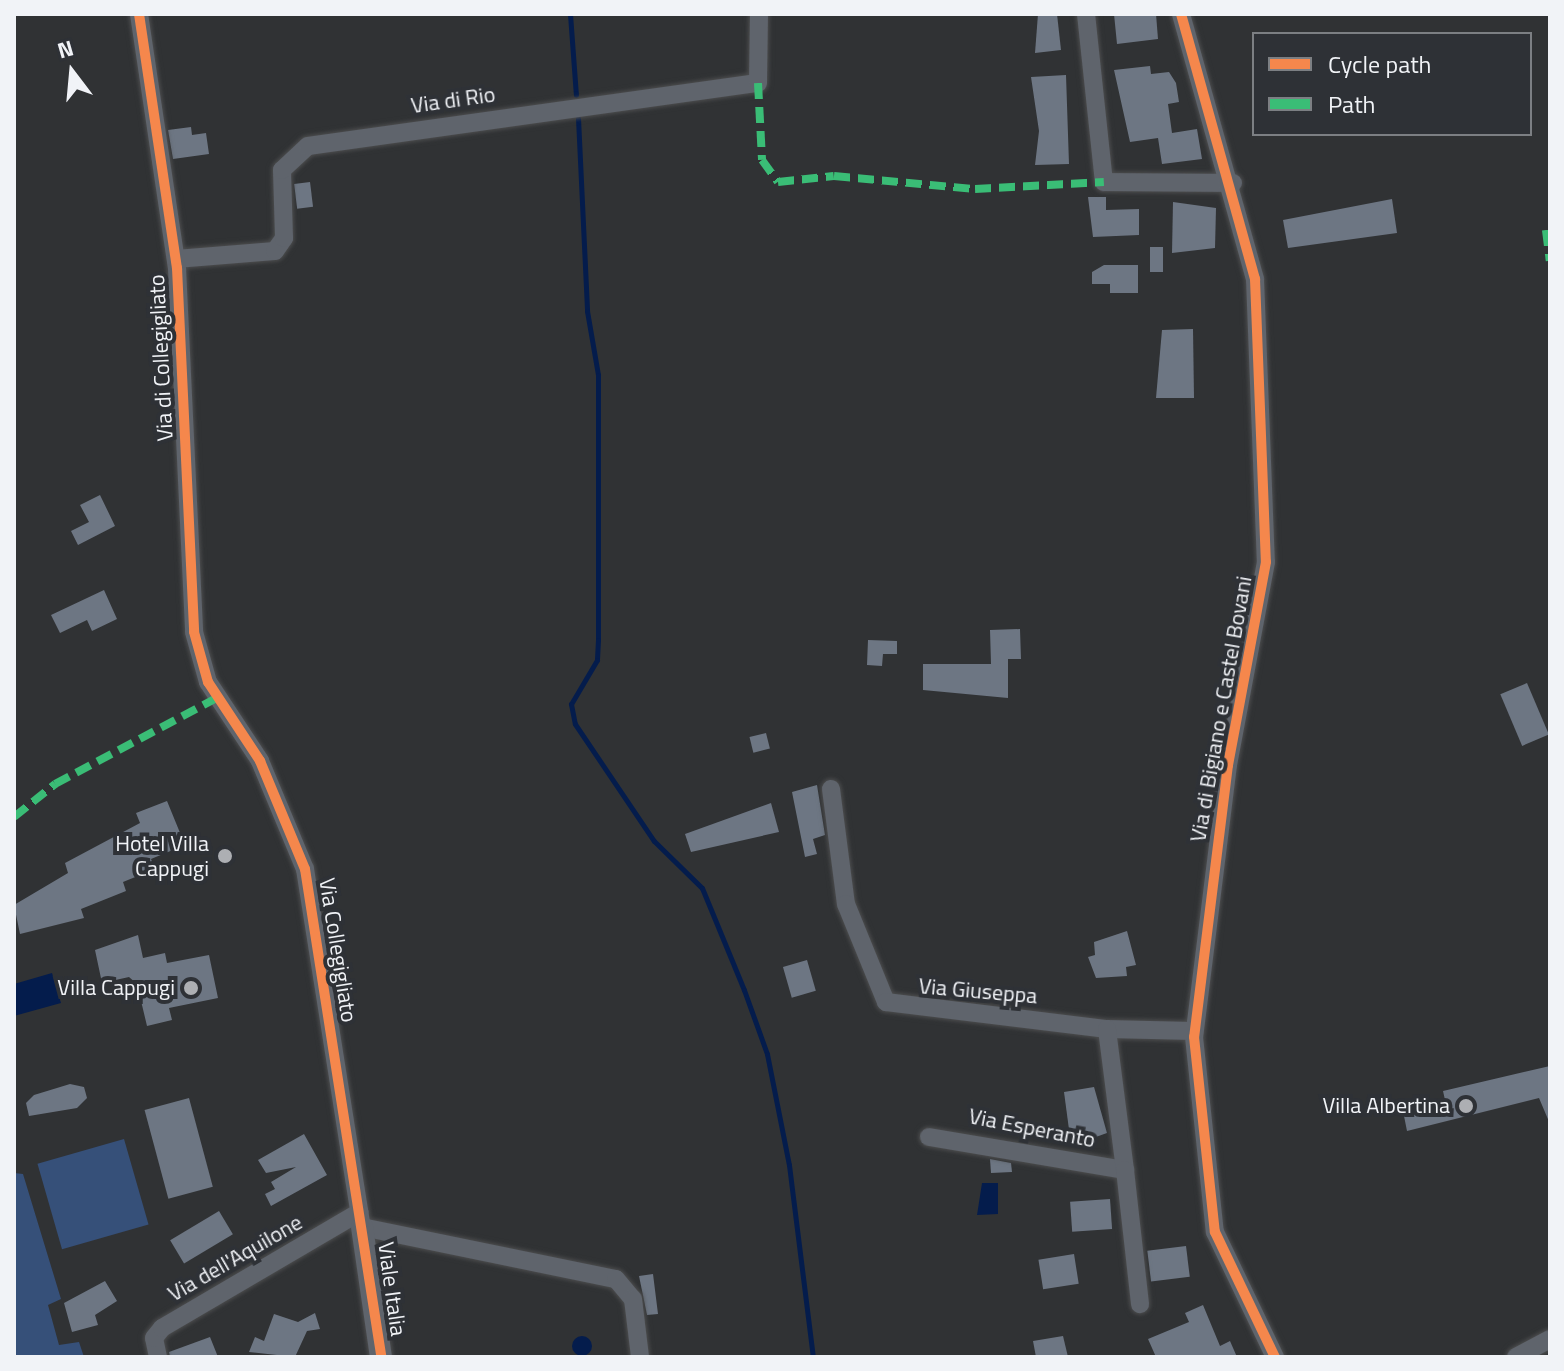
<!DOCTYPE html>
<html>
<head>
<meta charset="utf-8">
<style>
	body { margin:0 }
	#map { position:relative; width:1564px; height:1371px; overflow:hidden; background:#303234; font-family:"Titillium Web",sans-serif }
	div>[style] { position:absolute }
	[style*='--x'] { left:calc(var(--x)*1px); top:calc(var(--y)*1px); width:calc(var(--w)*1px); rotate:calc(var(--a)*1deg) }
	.green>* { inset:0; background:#365079; transform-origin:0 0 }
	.water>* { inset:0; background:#041c4c }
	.round { border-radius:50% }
	.stream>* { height:5px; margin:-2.5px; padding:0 2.5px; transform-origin:2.5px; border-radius:2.5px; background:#041c4c }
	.building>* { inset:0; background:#6d7683; transform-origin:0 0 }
	.roads { filter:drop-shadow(0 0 2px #4c4d4e) drop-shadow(0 0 2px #4c4d4e) }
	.minor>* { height:18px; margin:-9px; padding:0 9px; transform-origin:9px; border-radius:9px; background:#5f646c }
	.tertiary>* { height:22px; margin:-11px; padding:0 11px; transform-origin:11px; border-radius:11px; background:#5f646c }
	.quiet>* { height:8px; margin-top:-4px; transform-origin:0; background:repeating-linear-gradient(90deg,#3abd76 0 16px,transparent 0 24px) }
	.cycleway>* { height:10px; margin:-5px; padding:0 5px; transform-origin:5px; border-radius:5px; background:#f5874c }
	.dots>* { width:22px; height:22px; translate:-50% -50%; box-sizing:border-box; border:4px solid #2e3136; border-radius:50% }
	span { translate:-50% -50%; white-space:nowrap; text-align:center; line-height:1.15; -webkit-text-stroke:8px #2e3136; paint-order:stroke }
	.street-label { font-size:22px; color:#f1f3f7 }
	.poi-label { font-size:22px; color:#f1f3f7 }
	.right { translate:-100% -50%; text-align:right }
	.frame { position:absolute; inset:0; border:16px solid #f1f3f7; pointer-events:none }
	.legend { position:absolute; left:1252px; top:32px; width:280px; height:104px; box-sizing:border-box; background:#2e3136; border:2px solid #7c7f83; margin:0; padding:10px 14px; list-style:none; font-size:24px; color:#f1f3f7 }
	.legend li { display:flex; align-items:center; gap:16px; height:40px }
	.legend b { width:40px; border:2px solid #7c7f83 }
	.north { position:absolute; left:32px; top:32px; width:80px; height:80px; -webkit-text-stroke:6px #2e3136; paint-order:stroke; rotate:344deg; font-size:22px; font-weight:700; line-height:32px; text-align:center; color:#f1f3f7 }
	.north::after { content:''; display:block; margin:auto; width:28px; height:36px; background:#f1f3f7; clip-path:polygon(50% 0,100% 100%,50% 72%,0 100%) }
</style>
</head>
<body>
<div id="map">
	<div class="green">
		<i style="left:124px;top:1139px;width:89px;height:90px;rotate:74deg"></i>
		<i style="clip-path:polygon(14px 1173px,23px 1174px,61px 1299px,48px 1305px,59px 1345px,79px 1342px,84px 1357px,14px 1357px)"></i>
	</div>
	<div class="water">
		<i style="clip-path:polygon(52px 973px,61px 1003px,14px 1016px,14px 984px)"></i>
		<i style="clip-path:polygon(982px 1183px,998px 1183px,998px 1214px,977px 1215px)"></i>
		<i class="round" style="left:572px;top:1336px;width:20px;height:20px"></i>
	</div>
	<div class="stream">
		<i style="--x:570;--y:14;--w:81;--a:85.8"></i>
		<i style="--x:578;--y:118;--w:193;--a:87.3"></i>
		<i style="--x:587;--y:311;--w:65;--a:80.2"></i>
		<i style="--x:598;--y:375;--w:265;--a:90"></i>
		<i style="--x:598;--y:640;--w:20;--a:93"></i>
		<i style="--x:597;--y:660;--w:51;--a:120.6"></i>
		<i style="--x:571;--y:704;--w:20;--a:79"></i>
		<i style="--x:575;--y:724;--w:141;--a:56"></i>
		<i style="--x:654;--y:841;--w:67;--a:44.4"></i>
		<i style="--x:702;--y:888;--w:110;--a:67.6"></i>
		<i style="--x:744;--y:990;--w:68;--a:70.2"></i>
		<i style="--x:767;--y:1054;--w:113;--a:78.8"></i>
		<i style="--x:789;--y:1165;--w:193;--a:82.9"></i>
	</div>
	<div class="building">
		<i style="clip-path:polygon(1038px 14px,1057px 14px,1061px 50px,1035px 53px)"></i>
		<i style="clip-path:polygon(1114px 14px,1156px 14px,1158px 39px,1117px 44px)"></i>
		<i style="clip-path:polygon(1150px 66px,1151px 74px,1169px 72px,1176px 83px,1179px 102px,1168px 104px,1172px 133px,1197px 129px,1202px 159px,1162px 164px,1158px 138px,1130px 142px,1114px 70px)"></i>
		<i style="clip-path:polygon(1066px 75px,1069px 164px,1035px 165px,1039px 131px,1031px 77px)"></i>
		<i style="clip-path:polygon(191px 127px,192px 135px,206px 133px,209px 154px,173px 159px,168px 130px)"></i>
		<i style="left:310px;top:182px;width:25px;height:16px;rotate:83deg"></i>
		<i style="clip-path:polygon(1088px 197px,1106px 197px,1106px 210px,1139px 209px,1139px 235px,1093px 237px)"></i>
		<i style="clip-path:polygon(1392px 199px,1397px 233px,1288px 248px,1283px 220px)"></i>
		<i style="clip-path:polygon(1173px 202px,1216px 208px,1215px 248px,1172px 253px)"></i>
		<i style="left:1150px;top:247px;width:13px;height:25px"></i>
		<i style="clip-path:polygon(1104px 265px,1138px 265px,1138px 293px,1110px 293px,1110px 284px,1092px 284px,1092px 272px)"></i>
		<i style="clip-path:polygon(1193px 329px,1194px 398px,1156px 398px,1162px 330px)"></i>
		<i style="clip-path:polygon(100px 495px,115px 526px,78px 545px,71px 531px,89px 522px,80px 505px)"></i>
		<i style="clip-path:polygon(104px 590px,117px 619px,92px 631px,87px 620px,60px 633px,51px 615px)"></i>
		<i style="clip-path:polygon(1020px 629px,1021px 659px,1008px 659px,1008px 698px,923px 690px,923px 664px,991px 664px,990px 630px)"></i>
		<i style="clip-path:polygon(868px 640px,897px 641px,897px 654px,883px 654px,882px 666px,867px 665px)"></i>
		<i style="left:1527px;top:683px;width:56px;height:29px;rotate:67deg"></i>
		<i style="left:766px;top:733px;width:16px;height:17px;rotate:76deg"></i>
		<i style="clip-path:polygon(817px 785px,825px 835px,813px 839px,817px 854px,805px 857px,792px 792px)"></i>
		<i style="clip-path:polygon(167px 801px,185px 845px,151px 859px,155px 869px,123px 882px,126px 891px,81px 909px,84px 918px,20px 934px,14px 905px,68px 873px,65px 863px,140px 823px,136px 813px)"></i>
		<i style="clip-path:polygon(771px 803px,779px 832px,691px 852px,685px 834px)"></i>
		<i style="clip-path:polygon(1127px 931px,1136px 965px,1126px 967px,1127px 976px,1096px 978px,1088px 957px,1095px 955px,1094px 942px)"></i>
		<i style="clip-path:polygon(138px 935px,143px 958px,165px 953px,167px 963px,209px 955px,218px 998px,169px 1008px,172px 1020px,147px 1026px,137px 984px,129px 977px,102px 983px,95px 950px)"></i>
		<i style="left:807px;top:960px;width:32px;height:25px;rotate:74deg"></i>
		<i style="clip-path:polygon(1550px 1066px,1550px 1124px,1539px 1098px,1407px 1131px,1403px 1111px,1445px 1100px,1443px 1091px)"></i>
		<i style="clip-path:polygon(70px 1084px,84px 1087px,87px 1098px,77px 1108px,29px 1116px,26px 1103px,34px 1095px)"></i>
		<i style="clip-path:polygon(1094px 1087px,1107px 1133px,1079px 1143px,1070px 1137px,1064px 1092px)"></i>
		<i style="left:189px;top:1098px;width:92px;height:46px;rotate:75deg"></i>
		<i style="clip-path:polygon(304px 1134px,327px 1175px,271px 1206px,265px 1194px,275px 1189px,271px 1182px,296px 1167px,266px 1173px,258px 1160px)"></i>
		<i style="clip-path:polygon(990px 1159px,1011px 1163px,1012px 1172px,991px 1173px)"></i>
		<i style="left:1110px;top:1199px;width:30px;height:40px;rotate:86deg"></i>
		<i style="left:219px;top:1211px;width:27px;height:57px;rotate:59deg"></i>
		<i style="left:1186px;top:1246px;width:31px;height:39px;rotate:83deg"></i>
		<i style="left:1074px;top:1254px;width:30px;height:36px;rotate:81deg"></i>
		<i style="clip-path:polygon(653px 1274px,658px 1314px,647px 1315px,639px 1276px)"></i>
		<i style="clip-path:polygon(105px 1281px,117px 1301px,95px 1315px,98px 1325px,72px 1332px,64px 1303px)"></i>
		<i style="clip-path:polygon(1203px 1305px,1220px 1346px,1230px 1341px,1237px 1357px,1156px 1357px,1148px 1339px,1189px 1322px,1185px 1313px)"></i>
		<i style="clip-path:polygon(315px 1313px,320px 1329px,307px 1331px,295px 1357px,249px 1352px,255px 1337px,264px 1341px,274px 1314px,298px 1322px)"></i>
		<i style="clip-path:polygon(1063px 1336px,1068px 1357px,1036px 1357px,1033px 1341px)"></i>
		<i style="clip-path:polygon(210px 1337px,218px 1357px,170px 1357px,169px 1352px)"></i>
	</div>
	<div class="roads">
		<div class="minor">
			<i style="--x:139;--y:14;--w:257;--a:81.5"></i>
			<i style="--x:177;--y:268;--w:364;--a:87.3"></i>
			<i style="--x:194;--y:632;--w:52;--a:74.4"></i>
			<i style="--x:208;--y:682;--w:95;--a:56.6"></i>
			<i style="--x:260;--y:761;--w:117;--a:67.4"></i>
			<i style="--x:305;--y:869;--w:363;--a:81"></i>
			<i style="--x:362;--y:1227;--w:259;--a:11.6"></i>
			<i style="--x:616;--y:1279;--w:26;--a:50"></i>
			<i style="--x:633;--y:1299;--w:58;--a:83.1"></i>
			<i style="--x:1086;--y:14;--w:169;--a:83.9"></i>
			<i style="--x:1104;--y:182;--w:129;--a:0.4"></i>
			<i style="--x:1181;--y:14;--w:275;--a:74.4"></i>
			<i style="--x:1255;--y:279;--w:283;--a:87.8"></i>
			<i style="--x:1266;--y:562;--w:207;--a:100.6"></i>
			<i style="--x:1228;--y:765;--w:274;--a:97.1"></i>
			<i style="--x:1194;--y:1037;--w:196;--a:83.9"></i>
			<i style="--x:1215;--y:1232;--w:139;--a:64.4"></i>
			<i style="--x:176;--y:259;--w:99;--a:-4.6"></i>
			<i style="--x:275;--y:251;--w:16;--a:-55"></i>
			<i style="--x:284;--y:238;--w:68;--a:-91.7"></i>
			<i style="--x:282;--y:170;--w:35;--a:-43"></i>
			<i style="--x:308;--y:146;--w:454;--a:-8"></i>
			<i style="--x:758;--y:83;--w:69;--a:-89.2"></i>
			<i style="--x:831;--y:789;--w:116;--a:82.6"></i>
			<i style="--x:846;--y:904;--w:106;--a:67.8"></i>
			<i style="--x:886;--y:1002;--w:223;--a:7"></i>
			<i style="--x:1107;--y:1029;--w:87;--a:1.3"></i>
			<i style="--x:929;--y:1137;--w:199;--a:9.6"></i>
			<i style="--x:1125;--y:1170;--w:142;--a:-97.3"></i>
			<i style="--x:1125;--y:1170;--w:135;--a:83.6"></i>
			<i style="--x:158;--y:1357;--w:19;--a:-102"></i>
			<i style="--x:154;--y:1338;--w:13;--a:-51"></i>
			<i style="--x:162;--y:1328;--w:229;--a:-30.4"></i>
			<i style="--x:1516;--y:1357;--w:38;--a:-28"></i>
		</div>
		<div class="tertiary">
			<i style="--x:362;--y:1227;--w:131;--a:81.7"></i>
		</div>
	</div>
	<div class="quiet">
		<i style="--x:758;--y:83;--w:77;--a:87"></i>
		<i style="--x:762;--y:160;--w:27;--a:54"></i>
		<i style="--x:778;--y:182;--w:56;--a:-6.1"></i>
		<i style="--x:834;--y:176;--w:142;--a:5.3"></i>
		<i style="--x:975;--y:189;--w:129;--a:-3.1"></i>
		<i style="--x:1546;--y:230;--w:31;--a:83"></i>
		<i style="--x:14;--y:817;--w:53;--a:-38.8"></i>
		<i style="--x:55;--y:784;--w:183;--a:-28"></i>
	</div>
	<div class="cycleway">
		<i style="--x:139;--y:14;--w:257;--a:81.5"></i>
		<i style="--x:177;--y:268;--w:364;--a:87.3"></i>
		<i style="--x:194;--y:632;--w:52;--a:74.4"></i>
		<i style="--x:208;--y:682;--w:95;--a:56.6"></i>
		<i style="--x:260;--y:761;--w:117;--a:67.4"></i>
		<i style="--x:305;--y:869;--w:494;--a:81.1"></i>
		<i style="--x:1181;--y:14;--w:275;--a:74.4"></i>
		<i style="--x:1255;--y:279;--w:283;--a:87.8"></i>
		<i style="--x:1266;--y:562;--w:207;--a:100.6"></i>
		<i style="--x:1228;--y:765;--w:274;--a:97.1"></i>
		<i style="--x:1194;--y:1037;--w:196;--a:83.9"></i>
		<i style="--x:1215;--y:1232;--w:139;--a:64.4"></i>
	</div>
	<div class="dots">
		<i style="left:225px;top:856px;background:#adafb3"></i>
		<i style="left:191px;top:988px;background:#adafb3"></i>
		<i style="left:1466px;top:1106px;background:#adafb3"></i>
	</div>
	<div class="street-label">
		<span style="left:453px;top:100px;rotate:-8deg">Via di Rio</span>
		<span style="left:161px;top:358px;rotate:-93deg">Via di Collegigliato</span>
		<span style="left:1221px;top:709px;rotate:-80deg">Via di Bigiano e Castel Bovani</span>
		<span style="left:338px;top:950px;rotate:81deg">Via Collegigliato</span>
		<span style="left:978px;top:991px;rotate:5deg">Via Giuseppa</span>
		<span style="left:1032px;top:1128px;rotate:11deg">Via Esperanto</span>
		<span style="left:235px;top:1258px;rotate:-30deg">Via dell'Aquilone</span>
		<span style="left:392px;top:1289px;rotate:82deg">Viale Italia</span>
	</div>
	<div class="poi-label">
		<span class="right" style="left:209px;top:856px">Hotel Villa<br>Cappugi</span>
		<span class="right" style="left:175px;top:988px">Villa Cappugi</span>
		<span class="right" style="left:1450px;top:1106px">Villa Albertina</span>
	</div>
	<div class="frame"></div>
	<ul class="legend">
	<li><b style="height:10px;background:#f5874c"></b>Cycle path</li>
	<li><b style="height:10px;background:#3abd76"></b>Path</li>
	</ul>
	<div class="north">N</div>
</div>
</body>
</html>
